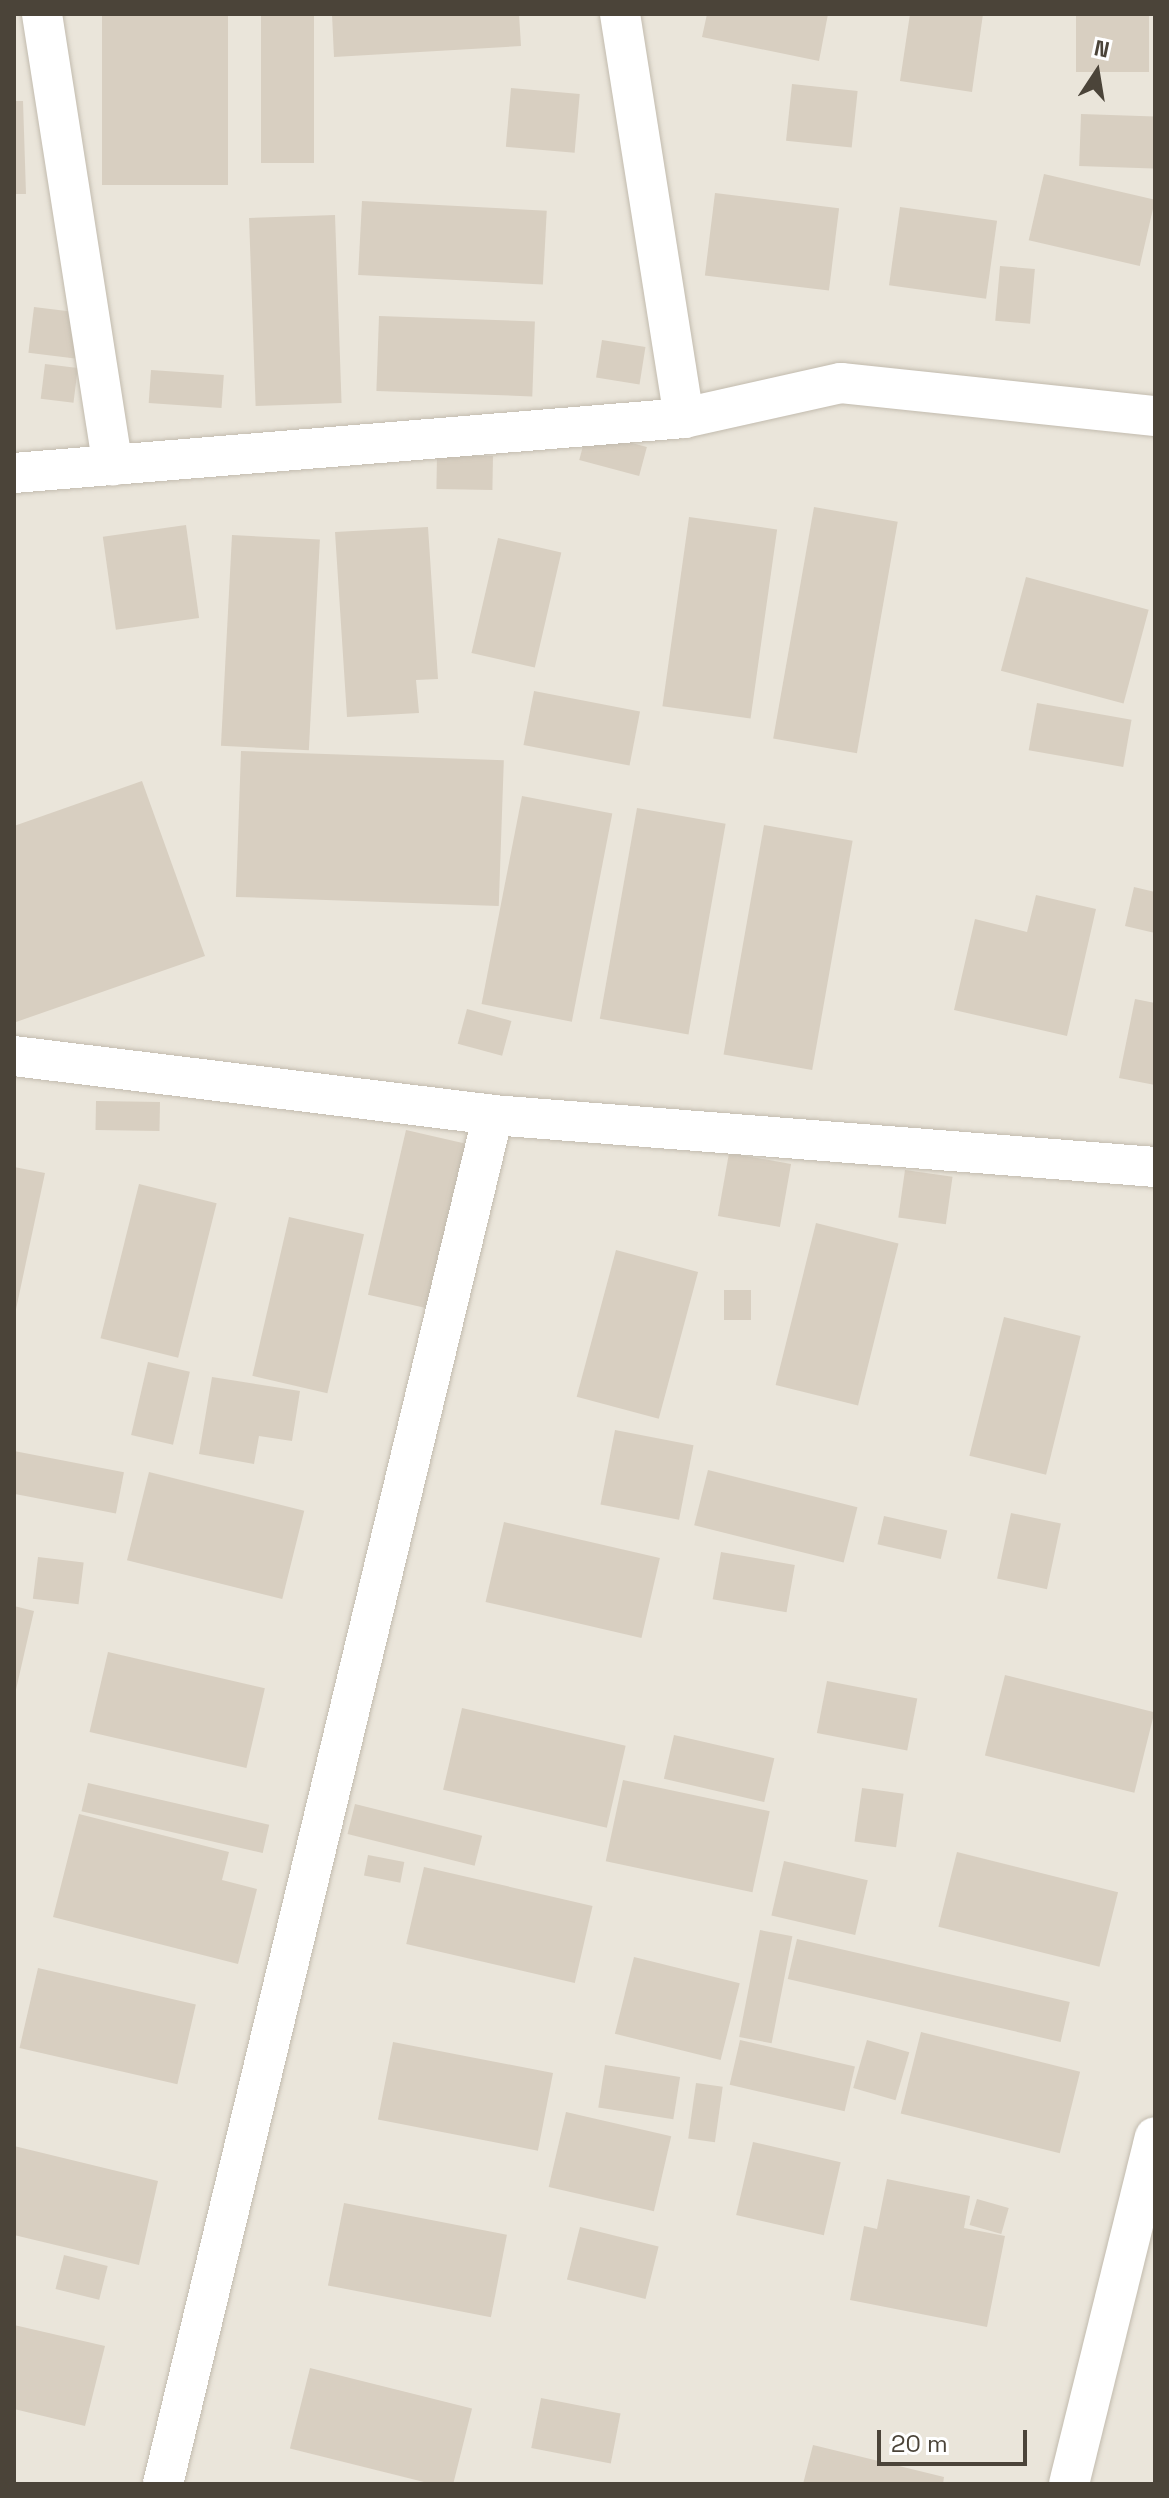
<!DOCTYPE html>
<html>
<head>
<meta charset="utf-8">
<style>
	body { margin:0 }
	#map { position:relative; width:1169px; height:2498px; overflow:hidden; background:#f6f3ec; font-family:"Space Grotesk",sans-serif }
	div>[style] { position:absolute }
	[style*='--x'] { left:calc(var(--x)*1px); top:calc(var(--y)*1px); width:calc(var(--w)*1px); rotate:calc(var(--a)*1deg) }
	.residential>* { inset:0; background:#eae5da; transform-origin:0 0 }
	.building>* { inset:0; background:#d8cfc1; transform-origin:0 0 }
	.roads { filter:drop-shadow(0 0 2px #c2bbae) drop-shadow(0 0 2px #c2bbae) }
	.street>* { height:40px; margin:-20px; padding:0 20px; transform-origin:20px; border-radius:20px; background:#fff }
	span { translate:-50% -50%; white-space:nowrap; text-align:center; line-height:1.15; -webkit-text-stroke:6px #fff; paint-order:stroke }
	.frame { position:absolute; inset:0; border:16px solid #4b4439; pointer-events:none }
	.north { position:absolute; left:1057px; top:32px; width:80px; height:80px; -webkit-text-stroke:6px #fff; paint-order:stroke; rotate:12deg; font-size:22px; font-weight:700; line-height:32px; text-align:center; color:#4b4439 }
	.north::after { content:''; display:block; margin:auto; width:28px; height:36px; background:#4b4439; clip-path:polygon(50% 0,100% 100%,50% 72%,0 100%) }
	.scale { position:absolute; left:877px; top:2430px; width:150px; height:36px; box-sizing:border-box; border:4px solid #4b4439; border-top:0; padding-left:10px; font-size:24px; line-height:28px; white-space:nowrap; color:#4b4439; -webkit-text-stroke:6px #fff; paint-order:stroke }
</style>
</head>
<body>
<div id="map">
	<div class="residential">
		<i style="left:14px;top:14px;width:1141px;height:2470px"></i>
	</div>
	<div class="building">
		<i style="left:102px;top:14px;width:126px;height:171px"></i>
		<i style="left:261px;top:14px;width:53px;height:149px"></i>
		<i style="clip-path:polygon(332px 14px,519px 14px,521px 46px,334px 57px)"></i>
		<i style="clip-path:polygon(707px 14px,828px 14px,819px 61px,702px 37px)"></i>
		<i style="clip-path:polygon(910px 14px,983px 14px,972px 92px,900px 81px)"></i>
		<i style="left:1076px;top:14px;width:73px;height:58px"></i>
		<i style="left:792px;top:84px;width:66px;height:57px;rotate:6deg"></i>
		<i style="left:511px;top:88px;width:69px;height:59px;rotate:5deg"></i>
		<i style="clip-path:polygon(14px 101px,23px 101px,26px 194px,14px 194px)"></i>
		<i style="left:1081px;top:114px;width:74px;height:52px;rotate:2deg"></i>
		<i style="left:1044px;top:174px;width:114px;height:68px;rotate:13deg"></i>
		<i style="left:715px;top:193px;width:125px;height:83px;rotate:7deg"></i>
		<i style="left:362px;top:201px;width:185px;height:74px;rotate:3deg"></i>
		<i style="left:900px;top:207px;width:98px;height:79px;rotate:8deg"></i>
		<i style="left:335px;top:215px;width:188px;height:86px;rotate:88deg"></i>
		<i style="left:1000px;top:266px;width:35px;height:55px;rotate:5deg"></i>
		<i style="left:34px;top:307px;width:47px;height:46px;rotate:7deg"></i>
		<i style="left:379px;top:316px;width:156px;height:75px;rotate:2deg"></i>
		<i style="left:602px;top:340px;width:44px;height:38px;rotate:9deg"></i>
		<i style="left:45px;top:364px;width:33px;height:35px;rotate:7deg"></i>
		<i style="left:151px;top:370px;width:73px;height:33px;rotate:4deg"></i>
		<i style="left:587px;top:431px;width:62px;height:30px;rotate:15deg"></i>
		<i style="left:437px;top:455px;width:56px;height:34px;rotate:1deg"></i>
		<i style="left:814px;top:507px;width:85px;height:235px;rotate:10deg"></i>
		<i style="left:689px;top:517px;width:89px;height:191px;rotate:8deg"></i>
		<i style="left:186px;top:525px;width:94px;height:84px;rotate:82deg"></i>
		<i style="clip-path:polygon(428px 527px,438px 679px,416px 680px,419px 713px,347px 717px,335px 532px)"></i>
		<i style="left:232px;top:535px;width:88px;height:211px;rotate:3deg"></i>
		<i style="left:498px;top:538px;width:65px;height:118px;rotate:13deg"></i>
		<i style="left:1026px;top:577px;width:127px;height:97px;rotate:15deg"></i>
		<i style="left:534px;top:691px;width:108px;height:55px;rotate:11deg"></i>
		<i style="left:1037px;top:703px;width:96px;height:48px;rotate:10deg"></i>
		<i style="left:241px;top:751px;width:263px;height:146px;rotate:2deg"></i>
		<i style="clip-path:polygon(142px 781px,205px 956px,16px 1022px,14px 826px)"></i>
		<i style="left:522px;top:796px;width:92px;height:212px;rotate:11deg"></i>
		<i style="left:637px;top:808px;width:90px;height:214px;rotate:10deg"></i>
		<i style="left:764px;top:825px;width:90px;height:233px;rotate:10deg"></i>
		<i style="clip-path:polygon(1134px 887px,1155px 892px,1155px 933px,1125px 926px)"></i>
		<i style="clip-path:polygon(1036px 895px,1096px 909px,1067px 1036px,954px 1010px,975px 919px,1027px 932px)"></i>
		<i style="clip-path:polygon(1135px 999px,1155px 1003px,1155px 1085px,1119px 1078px)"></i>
		<i style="left:467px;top:1009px;width:46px;height:36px;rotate:15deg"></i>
		<i style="left:96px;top:1101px;width:64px;height:29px;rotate:1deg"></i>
		<i style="left:406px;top:1130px;width:66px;height:169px;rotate:13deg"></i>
		<i style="left:729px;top:1153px;width:63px;height:64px;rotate:10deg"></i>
		<i style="clip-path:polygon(14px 1167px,45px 1173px,15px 1314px,14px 1314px)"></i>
		<i style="left:905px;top:1170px;width:48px;height:48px;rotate:8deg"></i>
		<i style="left:139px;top:1184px;width:80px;height:159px;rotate:14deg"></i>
		<i style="left:289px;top:1217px;width:77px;height:163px;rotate:13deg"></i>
		<i style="left:816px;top:1223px;width:85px;height:167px;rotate:14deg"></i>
		<i style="left:616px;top:1250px;width:85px;height:152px;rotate:15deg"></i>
		<i style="left:724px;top:1290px;width:27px;height:30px"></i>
		<i style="left:1004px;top:1317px;width:79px;height:143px;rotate:14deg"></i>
		<i style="left:148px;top:1362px;width:43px;height:75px;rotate:13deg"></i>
		<i style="clip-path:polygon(212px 1377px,300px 1391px,292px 1441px,259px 1436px,254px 1464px,199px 1454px)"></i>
		<i style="left:615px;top:1430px;width:80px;height:76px;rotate:11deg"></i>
		<i style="left:14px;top:1451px;width:112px;height:42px;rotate:11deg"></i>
		<i style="left:708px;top:1470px;width:154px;height:57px;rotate:14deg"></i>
		<i style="left:149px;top:1472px;width:160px;height:91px;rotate:14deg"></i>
		<i style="left:1011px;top:1513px;width:51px;height:67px;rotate:12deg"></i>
		<i style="left:884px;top:1516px;width:65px;height:29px;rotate:13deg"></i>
		<i style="left:504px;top:1522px;width:160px;height:82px;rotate:13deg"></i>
		<i style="left:721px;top:1552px;width:75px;height:48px;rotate:10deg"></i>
		<i style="left:38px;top:1557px;width:46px;height:42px;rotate:7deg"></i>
		<i style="clip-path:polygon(14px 1606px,34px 1611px,15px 1694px,14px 1694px)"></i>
		<i style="left:108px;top:1652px;width:161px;height:82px;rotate:13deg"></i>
		<i style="left:1005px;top:1675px;width:154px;height:83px;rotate:14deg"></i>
		<i style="left:827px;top:1681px;width:92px;height:53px;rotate:11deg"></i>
		<i style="left:462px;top:1708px;width:168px;height:84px;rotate:13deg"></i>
		<i style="left:674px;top:1735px;width:103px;height:45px;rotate:13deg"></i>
		<i style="left:623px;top:1780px;width:150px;height:83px;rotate:12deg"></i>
		<i style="left:88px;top:1783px;width:186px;height:29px;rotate:13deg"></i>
		<i style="left:862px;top:1788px;width:42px;height:54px;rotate:8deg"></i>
		<i style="left:355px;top:1804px;width:131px;height:31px;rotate:14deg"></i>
		<i style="clip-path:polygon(79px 1814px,229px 1852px,222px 1880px,257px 1889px,238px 1964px,53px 1917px)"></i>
		<i style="left:957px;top:1852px;width:166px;height:77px;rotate:14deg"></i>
		<i style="left:368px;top:1855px;width:37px;height:21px;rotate:11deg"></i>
		<i style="left:784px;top:1861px;width:86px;height:56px;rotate:13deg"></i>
		<i style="left:424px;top:1867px;width:173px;height:79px;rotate:13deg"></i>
		<i style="left:760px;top:1930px;width:33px;height:109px;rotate:11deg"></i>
		<i style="left:797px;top:1939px;width:280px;height:41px;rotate:13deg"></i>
		<i style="left:634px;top:1957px;width:109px;height:79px;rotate:14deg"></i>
		<i style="left:38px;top:1968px;width:162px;height:82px;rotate:13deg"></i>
		<i style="left:921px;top:2032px;width:164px;height:84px;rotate:14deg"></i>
		<i style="left:740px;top:2040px;width:118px;height:46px;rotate:13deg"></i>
		<i style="left:867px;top:2040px;width:44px;height:50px;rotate:16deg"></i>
		<i style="left:393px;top:2042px;width:163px;height:79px;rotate:11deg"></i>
		<i style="left:605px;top:2065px;width:76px;height:43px;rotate:9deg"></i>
		<i style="left:696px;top:2083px;width:27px;height:56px;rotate:8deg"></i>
		<i style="left:566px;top:2112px;width:108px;height:77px;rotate:13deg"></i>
		<i style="left:753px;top:2142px;width:90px;height:75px;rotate:13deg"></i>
		<i style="clip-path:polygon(14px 2146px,158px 2181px,139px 2265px,14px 2235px)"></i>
		<i style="clip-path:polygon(887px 2179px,970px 2196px,964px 2228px,1005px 2236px,987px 2327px,850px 2300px,864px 2226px,877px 2229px)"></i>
		<i style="left:977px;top:2199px;width:33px;height:27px;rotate:16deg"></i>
		<i style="left:344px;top:2203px;width:166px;height:84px;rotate:11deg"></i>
		<i style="left:580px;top:2227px;width:81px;height:54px;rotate:14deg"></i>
		<i style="left:64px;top:2255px;width:45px;height:35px;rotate:14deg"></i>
		<i style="clip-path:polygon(14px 2325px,105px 2346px,85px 2426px,14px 2409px)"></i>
		<i style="left:310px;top:2368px;width:167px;height:83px;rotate:14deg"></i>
		<i style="left:541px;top:2398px;width:81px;height:51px;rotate:11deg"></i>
		<i style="clip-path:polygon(813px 2445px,944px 2477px,943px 2484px,803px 2484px)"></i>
	</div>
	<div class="roads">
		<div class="street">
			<i style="--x:42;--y:14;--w:457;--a:81.1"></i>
			<i style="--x:620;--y:14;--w:409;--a:81"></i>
			<i style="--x:14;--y:473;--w:672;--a:-4.69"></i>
			<i style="--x:684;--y:418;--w:161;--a:-12.6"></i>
			<i style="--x:841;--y:383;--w:316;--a:6"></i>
			<i style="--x:14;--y:1056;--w:483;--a:7"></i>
			<i style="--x:493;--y:1115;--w:664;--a:4.49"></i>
			<i style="--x:163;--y:2484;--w:1408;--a:-76.45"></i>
			<i style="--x:1069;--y:2484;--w:357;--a:-76.1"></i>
		</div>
	</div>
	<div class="frame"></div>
	<div class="north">N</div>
	<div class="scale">20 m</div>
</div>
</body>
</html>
